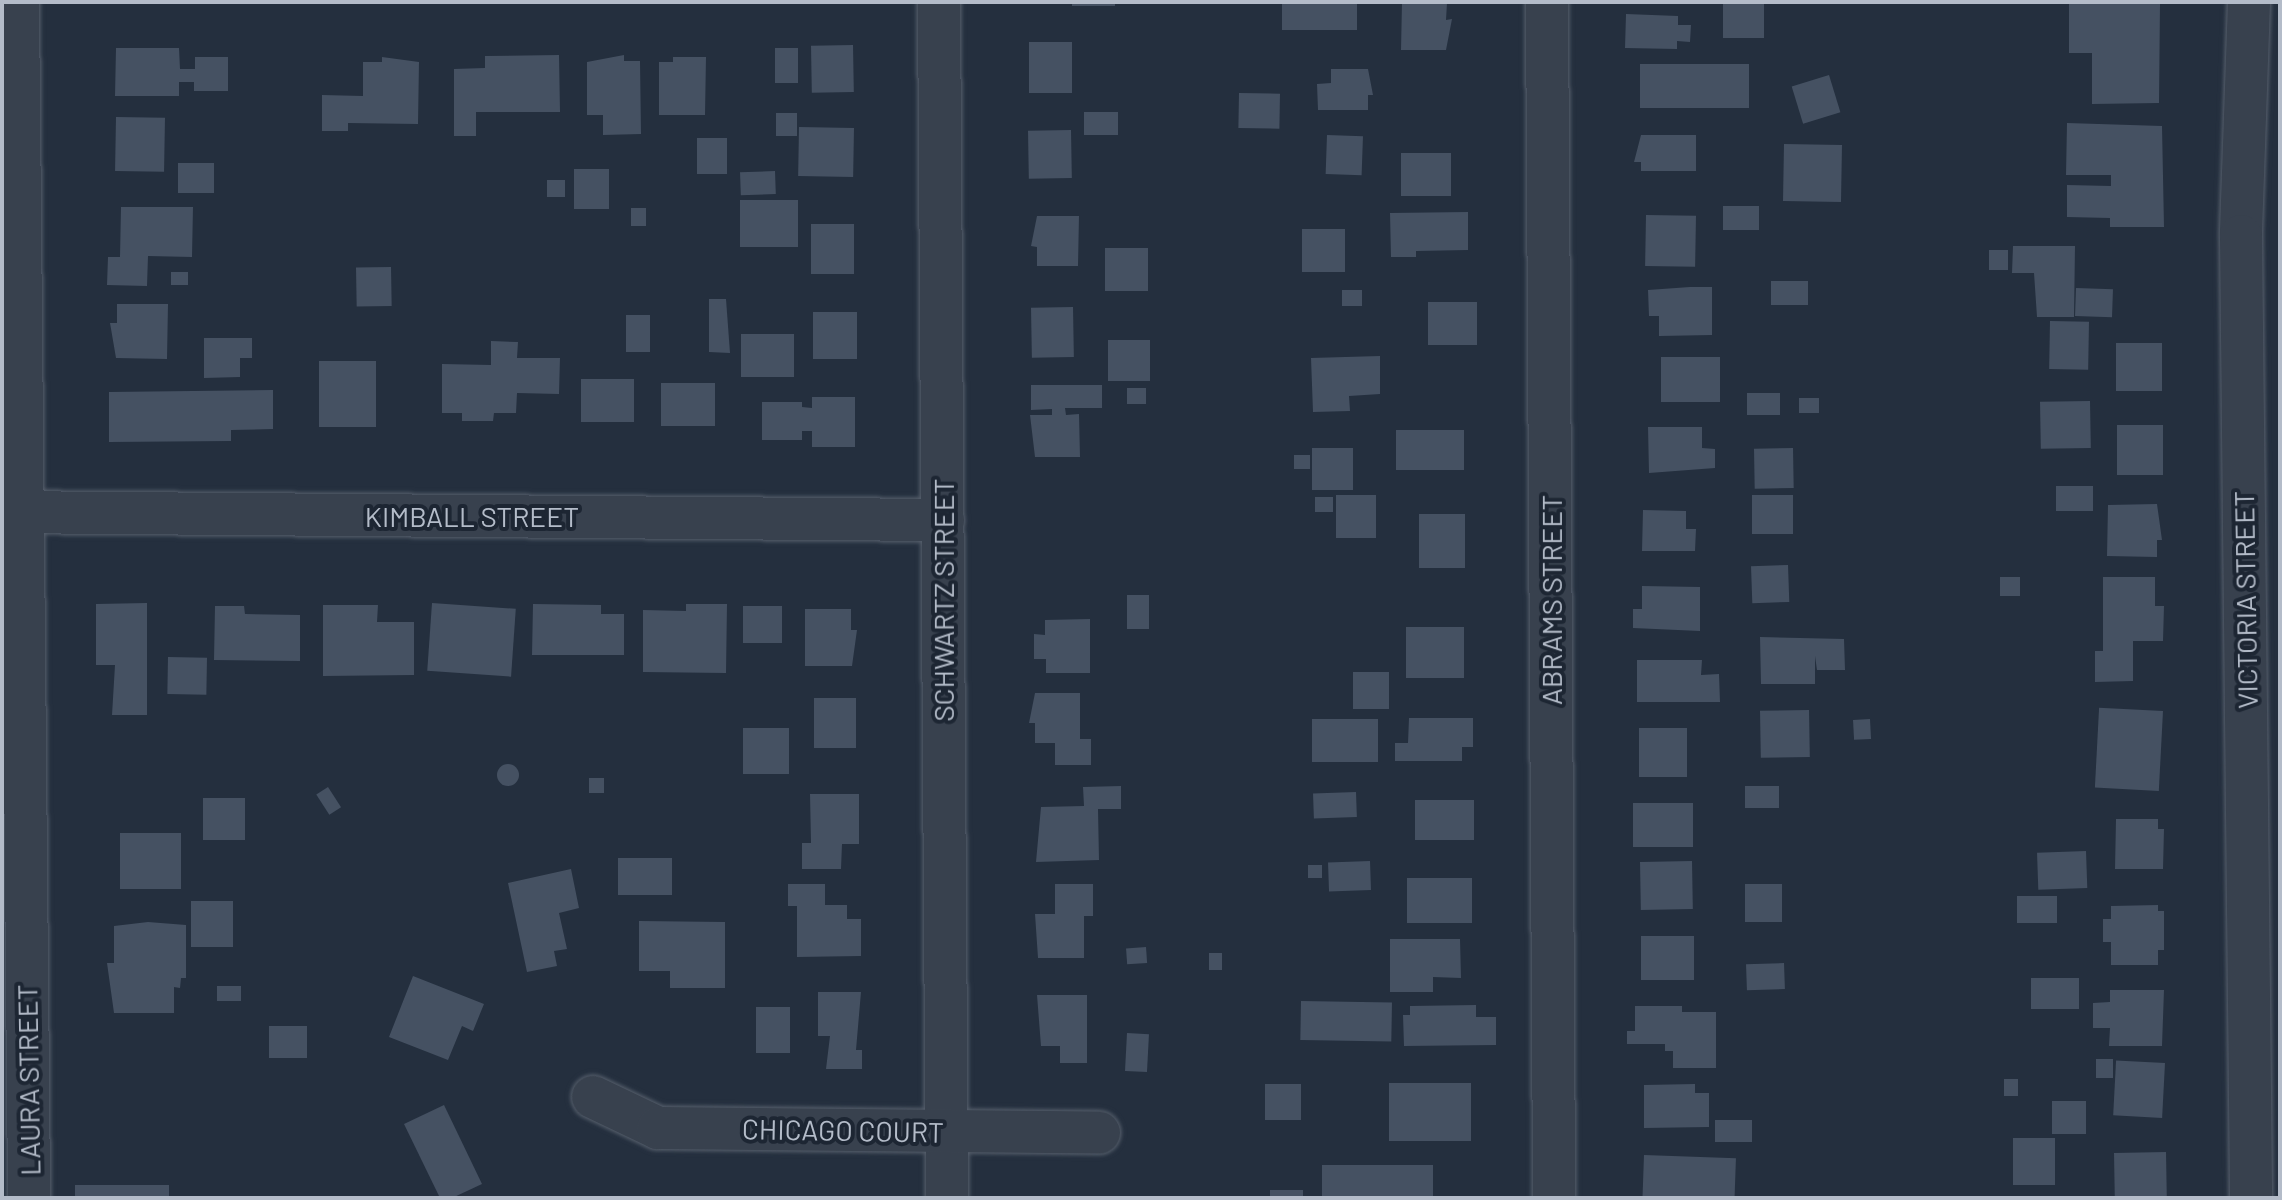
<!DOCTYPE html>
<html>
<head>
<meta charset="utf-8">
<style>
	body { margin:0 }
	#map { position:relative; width:2282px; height:1200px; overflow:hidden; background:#242f3e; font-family:Barlow,sans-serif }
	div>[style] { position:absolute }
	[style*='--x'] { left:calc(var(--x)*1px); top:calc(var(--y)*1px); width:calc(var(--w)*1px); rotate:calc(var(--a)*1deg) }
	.building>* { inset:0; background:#455162; transform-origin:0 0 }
	.round { border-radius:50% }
	.roads { filter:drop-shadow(0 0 2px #565f6c) drop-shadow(0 0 2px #565f6c) }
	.minor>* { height:42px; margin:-21px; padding:0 21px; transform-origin:21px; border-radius:21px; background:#38414e }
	span { translate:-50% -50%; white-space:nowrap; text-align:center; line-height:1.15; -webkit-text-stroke:8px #1d2633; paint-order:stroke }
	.street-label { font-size:28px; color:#b4bcc9 }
	.frame { position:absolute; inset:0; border:4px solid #b4bcc9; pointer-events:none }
</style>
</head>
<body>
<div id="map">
	<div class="building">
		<i style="left:1072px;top:2px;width:43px;height:4px"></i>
		<i style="left:1282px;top:2px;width:75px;height:28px"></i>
		<i style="clip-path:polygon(1402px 2px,1447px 3px,1446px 20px,1452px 19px,1446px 50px,1401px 50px)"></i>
		<i style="left:1723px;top:2px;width:41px;height:36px"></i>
		<i style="clip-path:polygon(2069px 4px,2160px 4px,2159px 103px,2092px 104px,2092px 53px,2069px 53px)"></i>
		<i style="clip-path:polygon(1626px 14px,1678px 16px,1678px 25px,1691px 25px,1690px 42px,1677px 41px,1677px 49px,1625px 48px)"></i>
		<i style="left:1072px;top:42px;width:51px;height:43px;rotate:90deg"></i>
		<i style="left:853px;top:45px;width:47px;height:42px;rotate:89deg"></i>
		<i style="clip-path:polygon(116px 48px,179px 48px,180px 69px,195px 69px,195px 57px,228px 57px,228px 91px,194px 91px,194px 82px,179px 82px,179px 96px,115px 96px)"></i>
		<i style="left:775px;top:48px;width:23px;height:35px"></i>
		<i style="clip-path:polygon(559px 55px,560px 112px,476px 112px,476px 136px,454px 136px,454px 69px,485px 68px,485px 56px)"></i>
		<i style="clip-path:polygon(624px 55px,624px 61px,640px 61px,641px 134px,603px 135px,603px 115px,587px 115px,587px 62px)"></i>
		<i style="clip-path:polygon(382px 57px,419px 62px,418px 124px,348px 123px,348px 131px,322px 131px,322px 95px,363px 96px,363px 62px,382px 62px)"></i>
		<i style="clip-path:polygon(673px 57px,706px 57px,705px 115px,659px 115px,659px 62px,673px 62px)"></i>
		<i style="left:1640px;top:64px;width:109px;height:44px"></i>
		<i style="clip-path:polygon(1331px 69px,1368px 69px,1373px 95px,1368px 95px,1368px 110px,1318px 110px,1317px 84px,1331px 83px)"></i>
		<i style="left:1829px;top:75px;width:39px;height:39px;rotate:73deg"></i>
		<i style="left:1239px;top:93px;width:41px;height:35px;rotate:1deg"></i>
		<i style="left:1084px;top:112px;width:34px;height:23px"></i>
		<i style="left:776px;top:113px;width:21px;height:23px"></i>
		<i style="left:116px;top:117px;width:49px;height:54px;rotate:1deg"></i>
		<i style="clip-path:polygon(2067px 123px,2162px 126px,2164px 227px,2110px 227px,2110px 218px,2067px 217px,2067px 185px,2111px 186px,2111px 175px,2066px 175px)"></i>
		<i style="left:799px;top:127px;width:55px;height:49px;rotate:1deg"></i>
		<i style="left:1071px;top:130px;width:48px;height:43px;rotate:89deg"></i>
		<i style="left:1327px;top:135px;width:36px;height:39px;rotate:2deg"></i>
		<i style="clip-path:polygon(1641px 135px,1696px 135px,1696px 171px,1641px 171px,1641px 162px,1634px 162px)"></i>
		<i style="left:697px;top:138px;width:30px;height:36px"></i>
		<i style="left:1784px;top:144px;width:58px;height:57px;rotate:1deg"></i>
		<i style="left:1401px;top:153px;width:50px;height:43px"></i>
		<i style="left:178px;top:163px;width:36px;height:30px"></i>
		<i style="left:574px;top:169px;width:35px;height:40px"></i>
		<i style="left:775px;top:171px;width:23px;height:35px;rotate:88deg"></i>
		<i style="left:547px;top:180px;width:18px;height:17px"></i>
		<i style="left:798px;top:200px;width:47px;height:58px;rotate:90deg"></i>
		<i style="left:1723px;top:206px;width:36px;height:24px"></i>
		<i style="clip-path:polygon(121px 207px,193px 207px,192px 257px,148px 256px,147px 286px,107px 285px,108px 257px,120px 257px)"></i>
		<i style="left:631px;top:208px;width:15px;height:18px"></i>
		<i style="clip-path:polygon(1468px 212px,1468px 250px,1416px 251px,1416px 257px,1391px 257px,1390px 213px)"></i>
		<i style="left:1646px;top:215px;width:50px;height:51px;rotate:1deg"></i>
		<i style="clip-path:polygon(1037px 216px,1079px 216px,1078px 266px,1037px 266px,1037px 247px,1031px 246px)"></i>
		<i style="left:811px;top:224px;width:43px;height:50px"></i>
		<i style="left:1345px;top:229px;width:43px;height:43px;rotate:90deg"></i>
		<i style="clip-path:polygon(2013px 246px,2075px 246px,2074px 317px,2037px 317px,2034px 273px,2012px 273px)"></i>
		<i style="left:1105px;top:248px;width:43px;height:43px"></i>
		<i style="left:1989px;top:250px;width:19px;height:20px"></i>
		<i style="left:391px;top:267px;width:39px;height:35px;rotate:89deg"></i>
		<i style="left:171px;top:272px;width:17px;height:13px"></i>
		<i style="left:1771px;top:281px;width:37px;height:24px"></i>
		<i style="clip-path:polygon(1690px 287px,1712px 287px,1712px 335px,1659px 336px,1659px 316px,1649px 316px,1648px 290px)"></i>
		<i style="left:2076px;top:288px;width:37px;height:28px;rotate:2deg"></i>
		<i style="left:1342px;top:290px;width:20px;height:16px"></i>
		<i style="clip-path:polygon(709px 299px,726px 299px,730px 353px,709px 352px)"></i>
		<i style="left:1428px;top:302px;width:49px;height:43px"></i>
		<i style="clip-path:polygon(117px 304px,168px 304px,167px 359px,116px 358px,110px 323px,117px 323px)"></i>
		<i style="left:1073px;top:307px;width:50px;height:42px;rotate:89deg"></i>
		<i style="left:857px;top:312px;width:47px;height:44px;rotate:90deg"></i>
		<i style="left:626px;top:315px;width:24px;height:37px"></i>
		<i style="left:2050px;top:321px;width:39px;height:48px;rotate:1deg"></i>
		<i style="left:741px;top:334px;width:53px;height:43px"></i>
		<i style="clip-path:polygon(204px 338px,252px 338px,252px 358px,240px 358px,240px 377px,204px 378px)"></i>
		<i style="left:1108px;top:340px;width:42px;height:41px"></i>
		<i style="clip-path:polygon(491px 341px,518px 342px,517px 358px,560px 358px,559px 394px,517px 393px,516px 413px,494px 413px,493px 421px,462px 421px,462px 413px,442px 413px,442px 364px,491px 365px)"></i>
		<i style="left:2116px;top:343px;width:46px;height:48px"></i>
		<i style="clip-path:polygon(1380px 356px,1380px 394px,1349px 396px,1350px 411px,1313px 412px,1311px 358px)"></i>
		<i style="left:1661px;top:357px;width:59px;height:45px"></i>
		<i style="left:319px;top:361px;width:57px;height:66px"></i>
		<i style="left:581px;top:379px;width:53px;height:43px"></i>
		<i style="left:715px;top:383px;width:43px;height:54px;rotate:90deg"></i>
		<i style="clip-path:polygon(1031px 385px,1102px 385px,1102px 408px,1065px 408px,1066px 415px,1079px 414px,1080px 457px,1035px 457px,1030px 415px,1052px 415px,1052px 409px,1031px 410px)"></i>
		<i style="left:1127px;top:388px;width:19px;height:16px"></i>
		<i style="clip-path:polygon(273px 390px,273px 429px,231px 430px,231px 441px,109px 442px,109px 392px)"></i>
		<i style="left:1747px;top:393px;width:33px;height:22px"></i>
		<i style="clip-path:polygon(812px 397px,855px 397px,855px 447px,812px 447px,812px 431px,802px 431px,802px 440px,762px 440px,762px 402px,802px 402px,802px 407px,812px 408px)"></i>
		<i style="left:1819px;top:398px;width:15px;height:20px;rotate:90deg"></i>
		<i style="left:2090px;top:401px;width:47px;height:50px;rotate:89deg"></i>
		<i style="left:2117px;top:425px;width:46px;height:50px"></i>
		<i style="clip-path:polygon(1648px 427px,1702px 427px,1702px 448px,1715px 449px,1715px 468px,1649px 473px)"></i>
		<i style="left:1396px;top:430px;width:68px;height:40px"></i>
		<i style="left:1312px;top:448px;width:41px;height:42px"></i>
		<i style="left:1793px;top:448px;width:40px;height:39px;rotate:89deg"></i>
		<i style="left:1294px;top:455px;width:16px;height:14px"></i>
		<i style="left:2056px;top:486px;width:37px;height:25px"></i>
		<i style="left:1336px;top:495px;width:40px;height:43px"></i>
		<i style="left:1752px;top:495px;width:41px;height:39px"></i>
		<i style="left:1315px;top:497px;width:18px;height:15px"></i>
		<i style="clip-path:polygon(2157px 504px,2162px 540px,2157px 540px,2157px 557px,2107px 556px,2108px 505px)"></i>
		<i style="clip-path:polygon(1643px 510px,1686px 511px,1686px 529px,1696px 529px,1695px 551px,1642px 551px)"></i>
		<i style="left:1419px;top:514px;width:46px;height:54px"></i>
		<i style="left:1788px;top:565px;width:37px;height:37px;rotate:88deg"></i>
		<i style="left:2000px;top:577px;width:20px;height:19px"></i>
		<i style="clip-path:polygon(2103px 577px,2155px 577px,2155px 606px,2164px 606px,2163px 641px,2133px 641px,2133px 681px,2095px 682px,2095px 651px,2103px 651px)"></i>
		<i style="clip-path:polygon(1642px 586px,1700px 587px,1700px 631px,1633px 628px,1633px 609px,1642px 609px)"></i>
		<i style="left:1149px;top:595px;width:34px;height:22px;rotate:90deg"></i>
		<i style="clip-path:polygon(147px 603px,147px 715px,112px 715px,115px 665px,96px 665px,96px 604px)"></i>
		<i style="left:432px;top:603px;width:84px;height:68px;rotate:4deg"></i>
		<i style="clip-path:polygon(533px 604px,601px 605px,601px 614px,624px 614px,624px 655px,532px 655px)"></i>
		<i style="clip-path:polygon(686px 604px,727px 604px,726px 673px,643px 672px,643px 610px,686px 611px)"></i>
		<i style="clip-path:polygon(323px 605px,378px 605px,377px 622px,414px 622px,414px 675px,323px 676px)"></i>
		<i style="clip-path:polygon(215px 606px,244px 606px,245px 614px,300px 615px,300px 661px,214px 660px)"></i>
		<i style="left:743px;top:606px;width:39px;height:37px"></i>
		<i style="clip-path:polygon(805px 609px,851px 609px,851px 630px,857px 630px,852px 666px,805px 666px)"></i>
		<i style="clip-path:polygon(1090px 619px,1090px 673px,1046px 673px,1046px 659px,1034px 659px,1034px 634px,1045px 635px,1045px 620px)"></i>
		<i style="left:1406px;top:627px;width:58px;height:51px"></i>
		<i style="clip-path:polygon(1760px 637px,1844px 639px,1845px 670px,1817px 670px,1815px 656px,1815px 684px,1761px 684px)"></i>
		<i style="left:168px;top:657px;width:39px;height:37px;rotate:1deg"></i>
		<i style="clip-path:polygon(1637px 660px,1702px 660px,1701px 675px,1719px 674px,1720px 702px,1637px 702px)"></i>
		<i style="left:1353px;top:672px;width:36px;height:37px"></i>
		<i style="clip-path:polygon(1035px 693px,1080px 693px,1080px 739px,1091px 739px,1091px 765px,1055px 765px,1055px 743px,1035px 743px,1035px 723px,1029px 723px)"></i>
		<i style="left:814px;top:698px;width:42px;height:50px"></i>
		<i style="left:1809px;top:710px;width:47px;height:49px;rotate:89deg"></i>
		<i style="left:2163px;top:711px;width:80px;height:64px;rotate:93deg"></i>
		<i style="clip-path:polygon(1409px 718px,1473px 718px,1473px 747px,1462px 747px,1462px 761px,1395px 761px,1395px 743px,1408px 743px)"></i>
		<i style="left:1312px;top:719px;width:66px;height:43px"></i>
		<i style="left:1870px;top:719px;width:20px;height:17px;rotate:87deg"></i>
		<i style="left:743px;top:728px;width:46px;height:46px"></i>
		<i style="left:1639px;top:728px;width:48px;height:49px"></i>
		<i class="round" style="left:497px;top:764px;width:22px;height:22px"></i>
		<i style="left:589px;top:778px;width:15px;height:15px"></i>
		<i style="clip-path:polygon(1121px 786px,1121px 809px,1098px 809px,1099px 860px,1036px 862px,1041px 807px,1084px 806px,1083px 787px)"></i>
		<i style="left:1745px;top:786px;width:34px;height:22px"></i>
		<i style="left:328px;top:787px;width:24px;height:14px;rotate:57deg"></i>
		<i style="left:1356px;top:792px;width:25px;height:43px;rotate:88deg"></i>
		<i style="clip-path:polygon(810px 794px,859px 794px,859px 844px,842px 844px,841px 869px,802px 869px,802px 843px,811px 843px)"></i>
		<i style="left:203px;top:798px;width:42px;height:42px"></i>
		<i style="left:1415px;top:800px;width:59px;height:40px"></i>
		<i style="left:1693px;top:803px;width:44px;height:60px;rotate:90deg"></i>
		<i style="clip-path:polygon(2116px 819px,2158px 819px,2158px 829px,2164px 829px,2163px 869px,2115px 869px)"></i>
		<i style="left:120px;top:833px;width:61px;height:56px"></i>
		<i style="left:2086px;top:851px;width:37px;height:49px;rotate:88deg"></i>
		<i style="left:618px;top:858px;width:54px;height:37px"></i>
		<i style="left:1370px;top:861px;width:29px;height:42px;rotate:88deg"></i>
		<i style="left:1692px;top:861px;width:48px;height:52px;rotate:89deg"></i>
		<i style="left:1322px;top:865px;width:13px;height:14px;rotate:90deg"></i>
		<i style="clip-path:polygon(571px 869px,579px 908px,559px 913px,567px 949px,554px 951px,557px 966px,527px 972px,508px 883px)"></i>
		<i style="left:1472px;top:878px;width:45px;height:65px;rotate:90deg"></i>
		<i style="clip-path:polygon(788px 884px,825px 884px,825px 905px,847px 905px,847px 919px,861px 919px,861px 956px,797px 957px,797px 906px,788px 906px)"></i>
		<i style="clip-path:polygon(1055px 884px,1093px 884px,1093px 916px,1084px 916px,1084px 958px,1038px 958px,1035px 914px,1055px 914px)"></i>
		<i style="left:1745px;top:884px;width:37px;height:38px"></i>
		<i style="left:2017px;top:896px;width:40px;height:27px"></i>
		<i style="left:191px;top:901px;width:42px;height:46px"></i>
		<i style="clip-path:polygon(2158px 905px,2158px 911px,2164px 911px,2164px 950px,2158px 950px,2158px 965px,2111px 965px,2111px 942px,2103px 942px,2103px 919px,2111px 919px,2111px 906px)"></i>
		<i style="clip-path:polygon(639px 921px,725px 922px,725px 988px,670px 988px,670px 971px,639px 971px)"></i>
		<i style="clip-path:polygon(148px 922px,186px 925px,186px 978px,181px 978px,180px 988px,174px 987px,174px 1013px,114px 1013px,107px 963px,114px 963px,114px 926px)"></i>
		<i style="left:1641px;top:936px;width:53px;height:44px"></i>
		<i style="clip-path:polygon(1390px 939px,1460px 939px,1461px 978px,1433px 977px,1433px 992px,1390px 992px)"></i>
		<i style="left:1146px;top:947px;width:16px;height:20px;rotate:86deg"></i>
		<i style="left:1209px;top:953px;width:13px;height:17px"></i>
		<i style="left:1784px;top:963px;width:26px;height:38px;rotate:88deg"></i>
		<i style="clip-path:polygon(413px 976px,484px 1004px,473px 1031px,462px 1026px,448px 1060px,389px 1037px)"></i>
		<i style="left:2079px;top:978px;width:31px;height:48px;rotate:90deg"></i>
		<i style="left:217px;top:986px;width:24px;height:15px"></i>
		<i style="clip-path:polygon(2110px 990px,2164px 990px,2162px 1046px,2109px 1046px,2110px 1028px,2093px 1028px,2093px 1003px,2110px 1002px)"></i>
		<i style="clip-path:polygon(818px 992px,861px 992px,856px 1050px,862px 1050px,862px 1069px,826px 1069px,830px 1036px,818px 1036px)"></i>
		<i style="clip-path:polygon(1037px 995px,1087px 995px,1087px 1063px,1060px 1063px,1060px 1046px,1041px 1046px)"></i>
		<i style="left:1301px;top:1001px;width:91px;height:39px;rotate:1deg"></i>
		<i style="clip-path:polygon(1476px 1005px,1476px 1017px,1496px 1017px,1496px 1045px,1404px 1046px,1403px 1015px,1410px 1015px,1410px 1006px)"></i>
		<i style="clip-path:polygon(1635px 1006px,1682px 1006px,1682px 1012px,1716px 1012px,1716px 1068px,1673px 1068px,1673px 1051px,1665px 1051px,1665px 1044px,1627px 1044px,1627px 1031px,1635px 1031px)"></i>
		<i style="left:790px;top:1007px;width:46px;height:34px;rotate:90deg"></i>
		<i style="left:269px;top:1026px;width:38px;height:32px"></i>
		<i style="left:1127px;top:1033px;width:22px;height:38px;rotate:3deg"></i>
		<i style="left:2096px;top:1059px;width:17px;height:19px"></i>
		<i style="left:2165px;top:1063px;width:55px;height:49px;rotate:93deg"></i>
		<i style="left:2004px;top:1079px;width:14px;height:17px"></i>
		<i style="left:1471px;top:1083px;width:58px;height:82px;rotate:90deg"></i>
		<i style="left:1265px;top:1084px;width:36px;height:36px"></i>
		<i style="clip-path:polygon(1695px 1084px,1695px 1093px,1709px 1093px,1709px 1127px,1644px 1128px,1644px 1085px)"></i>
		<i style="left:2052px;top:1101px;width:34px;height:33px"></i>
		<i style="clip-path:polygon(444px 1105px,482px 1184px,452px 1198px,440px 1198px,404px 1124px)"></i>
		<i style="left:1752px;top:1120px;width:22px;height:37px;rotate:90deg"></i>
		<i style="left:2013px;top:1138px;width:42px;height:47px"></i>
		<i style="left:2166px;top:1152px;width:46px;height:52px;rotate:89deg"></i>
		<i style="left:1644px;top:1155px;width:92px;height:43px;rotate:2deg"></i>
		<i style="left:1433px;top:1165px;width:33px;height:111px;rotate:90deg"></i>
		<i style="left:169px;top:1185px;width:13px;height:94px;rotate:90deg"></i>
		<i style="left:1270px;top:1190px;width:33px;height:8px"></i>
	</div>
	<div class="roads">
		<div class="minor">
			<i style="--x:18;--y:2;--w:1196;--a:89.47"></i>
			<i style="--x:939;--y:2;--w:1196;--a:89.62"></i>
			<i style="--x:1547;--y:2;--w:1196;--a:89.66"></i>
			<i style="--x:2249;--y:2;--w:234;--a:92"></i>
			<i style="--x:2241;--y:236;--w:962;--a:89.4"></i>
			<i style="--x:2;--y:512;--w:941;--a:0.49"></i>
			<i style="--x:593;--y:1097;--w:72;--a:25.5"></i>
			<i style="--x:658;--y:1128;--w:441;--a:0.6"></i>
		</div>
	</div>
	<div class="street-label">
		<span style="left:472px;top:516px">KIMBALL STREET</span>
		<span style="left:943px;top:600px;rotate:-90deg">SCHWARTZ STREET</span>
		<span style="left:1551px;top:600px;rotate:-90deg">ABRAMS STREET</span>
		<span style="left:2245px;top:600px;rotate:-91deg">VICTORIA STREET</span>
		<span style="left:28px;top:1080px;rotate:-91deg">LAURA STREET</span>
		<span style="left:843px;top:1130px;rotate:1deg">CHICAGO COURT</span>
	</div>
	<div class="frame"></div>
</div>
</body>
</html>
